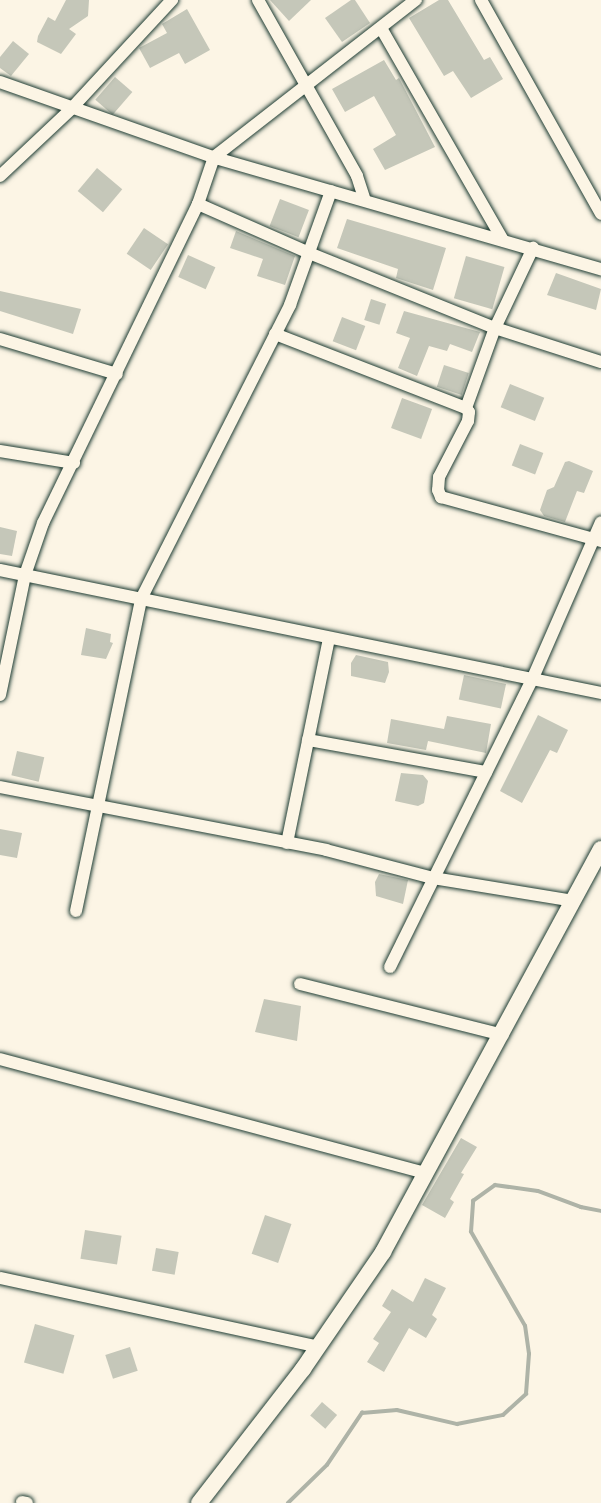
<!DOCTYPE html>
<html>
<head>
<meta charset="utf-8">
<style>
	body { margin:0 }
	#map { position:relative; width:601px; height:1503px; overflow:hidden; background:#fcf5e5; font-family:"Patrick Hand",sans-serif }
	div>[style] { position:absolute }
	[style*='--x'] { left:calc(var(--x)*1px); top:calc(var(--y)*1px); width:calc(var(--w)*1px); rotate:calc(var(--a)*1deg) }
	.stream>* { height:3.5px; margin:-1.75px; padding:0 1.75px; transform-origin:1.75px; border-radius:1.75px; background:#aeb3a7 }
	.building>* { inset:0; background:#c5c7b9; transform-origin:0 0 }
	.roads { filter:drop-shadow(0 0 2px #1f3d34) drop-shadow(0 0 2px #1f3d34) }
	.minor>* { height:12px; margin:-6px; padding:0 6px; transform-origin:6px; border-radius:6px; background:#fcf5e5 }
	.tertiary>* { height:16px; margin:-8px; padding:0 8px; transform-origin:8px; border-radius:8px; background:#fcf5e5 }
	span { translate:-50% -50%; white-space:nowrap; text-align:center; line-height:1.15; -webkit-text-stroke:5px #fcf5e5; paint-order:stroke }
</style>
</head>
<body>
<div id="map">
	<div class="stream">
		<i style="--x:288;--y:1503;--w:54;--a:-44.3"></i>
		<i style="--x:327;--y:1465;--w:63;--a:-56.1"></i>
		<i style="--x:362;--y:1413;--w:35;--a:-5"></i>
		<i style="--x:397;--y:1410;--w:62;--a:13.1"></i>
		<i style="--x:457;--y:1424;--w:47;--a:-11.1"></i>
		<i style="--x:503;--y:1415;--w:31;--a:-42"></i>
		<i style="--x:526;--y:1394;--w:40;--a:-85.7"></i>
		<i style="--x:529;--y:1354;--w:28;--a:-98"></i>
		<i style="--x:525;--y:1326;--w:108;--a:-119.9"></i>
		<i style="--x:471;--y:1232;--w:31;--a:-86"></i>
		<i style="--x:473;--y:1201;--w:27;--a:-36"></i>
		<i style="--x:495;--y:1185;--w:43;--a:7.9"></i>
		<i style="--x:538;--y:1191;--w:46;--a:20.4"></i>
		<i style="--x:581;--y:1207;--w:20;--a:11"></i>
	</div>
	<div class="building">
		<i style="clip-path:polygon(66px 0,89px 0,88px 16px,69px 29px,76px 34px,61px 54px,37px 42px,38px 36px,48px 17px,55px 21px)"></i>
		<i style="clip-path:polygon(270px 0,311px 0,289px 21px)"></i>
		<i style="clip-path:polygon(351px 0,355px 0,370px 23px,342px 42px,325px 18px)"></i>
		<i style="clip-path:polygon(439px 0,448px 0,484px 60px,490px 57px,503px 79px,471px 98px,453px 71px,444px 76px,409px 18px)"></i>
		<i style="clip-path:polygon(187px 9px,210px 50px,185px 64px,179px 53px,150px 68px,139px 48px,167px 33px,162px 24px)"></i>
		<i style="clip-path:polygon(13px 41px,29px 54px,11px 76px,0 68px,0 57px)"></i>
		<i style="clip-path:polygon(384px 60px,396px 80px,399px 78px,435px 147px,385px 170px,373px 149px,396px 135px,374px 96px,345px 112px,332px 89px)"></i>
		<i style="left:115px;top:77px;width:23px;height:30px;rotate:41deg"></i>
		<i style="left:97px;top:168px;width:33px;height:30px;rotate:40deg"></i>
		<i style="left:280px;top:199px;width:31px;height:29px;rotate:21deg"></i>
		<i style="clip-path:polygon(347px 219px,446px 248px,433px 290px,396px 278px,398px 269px,337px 248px)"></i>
		<i style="left:144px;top:228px;width:29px;height:31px;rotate:34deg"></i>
		<i style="clip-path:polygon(236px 231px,295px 256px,285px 285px,257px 276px,263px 259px,230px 248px)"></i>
		<i style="left:188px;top:255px;width:30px;height:24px;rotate:24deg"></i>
		<i style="left:466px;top:256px;width:40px;height:44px;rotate:16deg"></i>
		<i style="clip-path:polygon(556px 273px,601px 289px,596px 310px,547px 295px)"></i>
		<i style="clip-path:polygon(0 291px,81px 309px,73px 334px,0 311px)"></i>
		<i style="left:371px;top:299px;width:16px;height:22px;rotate:18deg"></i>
		<i style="clip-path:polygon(404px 311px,480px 332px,472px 352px,450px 344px,447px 351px,429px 346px,417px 376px,398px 368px,410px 338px,396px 333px)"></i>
		<i style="left:342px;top:317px;width:25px;height:26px;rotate:21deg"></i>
		<i style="left:444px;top:365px;width:26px;height:23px;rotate:18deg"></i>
		<i style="left:510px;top:384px;width:37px;height:25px;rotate:22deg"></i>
		<i style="left:402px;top:398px;width:32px;height:32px;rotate:20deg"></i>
		<i style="left:520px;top:444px;width:25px;height:23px;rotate:21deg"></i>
		<i style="clip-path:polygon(569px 461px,593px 471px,584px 493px,577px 491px,565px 522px,544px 516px,540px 510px,547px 490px,554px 487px,565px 462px)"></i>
		<i style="clip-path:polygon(0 527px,17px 531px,12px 556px,0 554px)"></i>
		<i style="clip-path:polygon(86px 628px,111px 634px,110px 642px,113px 643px,106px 659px,81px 655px)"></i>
		<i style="clip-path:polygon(356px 655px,388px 662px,389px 672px,385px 683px,351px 676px,351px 663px)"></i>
		<i style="left:464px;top:675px;width:43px;height:25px;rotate:12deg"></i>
		<i style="clip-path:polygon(538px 715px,568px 730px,557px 753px,550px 750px,522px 803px,500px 791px)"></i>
		<i style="clip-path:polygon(447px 716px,491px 724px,486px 753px,428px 741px,426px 750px,387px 743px,391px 719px,444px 729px)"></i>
		<i style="left:17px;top:751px;width:28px;height:25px;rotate:13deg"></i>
		<i style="clip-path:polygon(401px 773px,423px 775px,428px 781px,424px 803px,418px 806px,395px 801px)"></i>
		<i style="clip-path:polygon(0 829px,22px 833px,17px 858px,0 855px)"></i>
		<i style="clip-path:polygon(379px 874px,408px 880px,403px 904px,376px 896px,375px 882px)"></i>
		<i style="clip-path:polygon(264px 999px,301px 1006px,297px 1041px,255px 1032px)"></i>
		<i style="clip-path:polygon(461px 1138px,477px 1147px,461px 1173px,464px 1174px,450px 1199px,454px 1202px,445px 1218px,422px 1205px)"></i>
		<i style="left:265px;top:1215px;width:28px;height:41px;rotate:19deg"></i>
		<i style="left:85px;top:1230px;width:37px;height:29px;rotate:9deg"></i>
		<i style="left:156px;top:1248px;width:23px;height:23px;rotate:10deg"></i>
		<i style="clip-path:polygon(425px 1278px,446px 1288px,432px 1315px,437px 1319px,426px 1338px,409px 1328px,384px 1372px,367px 1362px,379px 1343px,373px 1339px,391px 1312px,382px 1306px,392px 1289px,413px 1302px)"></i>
		<i style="left:35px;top:1324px;width:41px;height:40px;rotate:16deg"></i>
		<i style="left:130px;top:1347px;width:25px;height:26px;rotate:72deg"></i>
		<i style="left:322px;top:1402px;width:20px;height:18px;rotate:41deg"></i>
	</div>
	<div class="roads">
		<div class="minor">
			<i style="--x:258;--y:0;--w:202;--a:60.6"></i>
			<i style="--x:357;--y:176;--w:25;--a:72"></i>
			<i style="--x:481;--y:0;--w:245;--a:60.7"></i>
			<i style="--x:381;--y:28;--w:245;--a:60.1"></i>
			<i style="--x:0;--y:82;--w:232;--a:19.4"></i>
			<i style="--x:219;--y:159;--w:398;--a:16.1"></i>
			<i style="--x:0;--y:176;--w:98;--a:-43.3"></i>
			<i style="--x:71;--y:109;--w:149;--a:-47.2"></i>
			<i style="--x:198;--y:204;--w:121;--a:23.8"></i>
			<i style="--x:309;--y:253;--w:201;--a:22"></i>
			<i style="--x:495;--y:328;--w:111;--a:17.8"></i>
			<i style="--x:275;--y:334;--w:205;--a:21.2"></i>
			<i style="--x:466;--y:408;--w:5;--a:53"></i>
			<i style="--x:469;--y:412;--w:9;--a:96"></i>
			<i style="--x:468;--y:421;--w:63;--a:117.4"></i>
			<i style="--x:439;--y:477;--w:13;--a:94"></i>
			<i style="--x:438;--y:490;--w:8;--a:67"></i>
			<i style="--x:441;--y:497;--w:166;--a:15.4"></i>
			<i style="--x:0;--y:339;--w:122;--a:16.7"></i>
			<i style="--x:466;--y:408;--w:85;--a:-70.1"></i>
			<i style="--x:495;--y:328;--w:89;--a:-64.6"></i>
			<i style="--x:0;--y:451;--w:75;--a:9.2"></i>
			<i style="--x:0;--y:570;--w:613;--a:11.57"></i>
			<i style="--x:0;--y:695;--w:123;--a:-78.2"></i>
			<i style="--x:25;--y:575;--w:55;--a:-70.9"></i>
			<i style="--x:43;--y:523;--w:355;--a:-64.1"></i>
			<i style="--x:198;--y:204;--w:50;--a:-71.2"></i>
			<i style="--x:214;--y:157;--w:256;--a:-37.9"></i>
			<i style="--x:308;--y:740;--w:181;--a:10.2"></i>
			<i style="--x:0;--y:787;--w:332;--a:10.9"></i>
			<i style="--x:326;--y:850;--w:111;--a:14.7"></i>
			<i style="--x:433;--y:878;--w:142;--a:9.3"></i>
			<i style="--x:287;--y:843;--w:209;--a:-78.4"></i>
			<i style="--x:76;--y:911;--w:319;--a:-78.2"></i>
			<i style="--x:141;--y:599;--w:330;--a:-63.1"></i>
			<i style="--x:290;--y:305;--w:121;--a:-70.2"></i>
			<i style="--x:390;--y:967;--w:320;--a:-63.7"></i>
			<i style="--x:532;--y:680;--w:172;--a:-66.4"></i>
			<i style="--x:300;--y:984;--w:209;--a:14.1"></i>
			<i style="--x:0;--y:1059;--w:440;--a:15"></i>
			<i style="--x:0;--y:1278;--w:325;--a:12.2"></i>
			<i style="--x:22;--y:1502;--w:5;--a:11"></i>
		</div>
		<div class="tertiary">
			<i style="--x:199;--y:1503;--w:170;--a:-52.2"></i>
			<i style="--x:303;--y:1369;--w:142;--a:-55.6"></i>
			<i style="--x:383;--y:1252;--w:458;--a:-61.6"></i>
		</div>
	</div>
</div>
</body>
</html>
